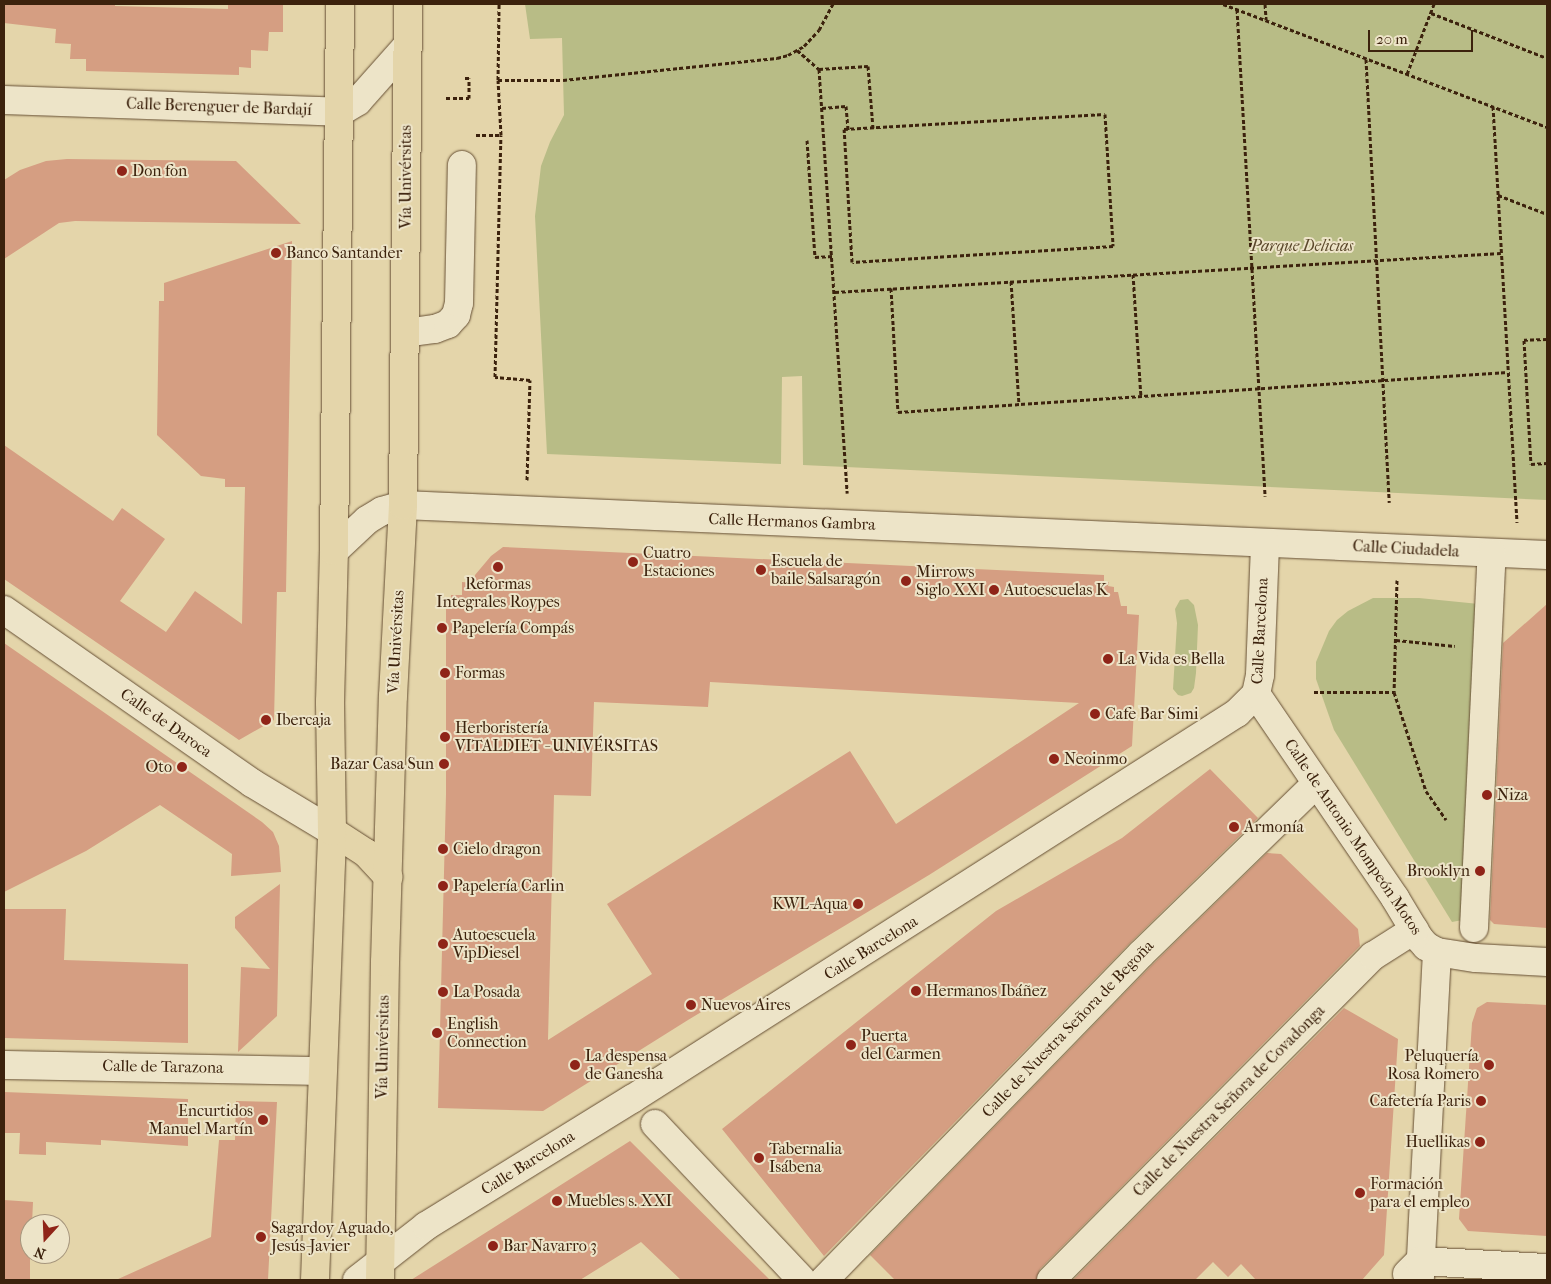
<!DOCTYPE html>
<html>
<head>
<meta charset="utf-8">
<style>
	body { margin:0 }
	#map { position:relative; width:1551px; height:1284px; overflow:hidden; background:#e4d5aa; font-family:"IM FELL French Canon",serif }
	div>[style] { position:absolute }
	[style*='--x'] { left:calc(var(--x)*1px); top:calc(var(--y)*1px); width:calc(var(--w)*1px); rotate:calc(var(--a)*1deg) }
	.green>* { inset:0; background:#b8bc86 }
	.building>* { inset:0; background:#d59e82 }
	.path>* { height:3px; margin-top:-1.5px; transform-origin:0; background:repeating-linear-gradient(90deg,#3c220d 0 4px,transparent 0 6.5px) }
	.roads { filter:drop-shadow(0 0 1px #664f34) drop-shadow(0 0 1px #664f34) }
	.minor>* { height:28px; margin:-14px; padding:0 14px; transform-origin:14px; border-radius:14px; background:#ede4c8 }
	.major>* { height:28px; margin:-14px; padding:0 14px; transform-origin:14px; border-radius:14px; background:#e4d5aa }
	.dots>* { width:14px; height:14px; translate:-50% -50%; box-sizing:border-box; border:2px solid #ede4c8; border-radius:50% }
	span { translate:-50% -50%; white-space:nowrap; text-align:center; line-height:1.15; -webkit-text-stroke:4px #ede4c8; paint-order:stroke }
	.street-label { font-size:16px; color:#3c220d }
	.poi-label { font-size:16px; color:#3c220d }
	.left { translate:0 -50%; text-align:left }
	.right { translate:-100% -50%; text-align:right }
	.park-label { font-size:16px; color:#5b482b; font-style:italic }
	.frame { position:absolute; inset:0; border:5px solid #3c220d; pointer-events:none }
	.north { position:absolute; left:20px; top:1214px; width:50px; height:50px; box-sizing:border-box; background:#ede4c8; border:1px solid #a6967d; border-radius:50%; rotate:200deg; font-size:14px; font-weight:700; line-height:20px; text-align:center; color:#3c220d }
	.north::after { content:''; display:block; margin:auto; width:18px; height:22px; background:#8f2418; clip-path:polygon(50% 0,100% 100%,50% 72%,0 100%) }
	.scale { position:absolute; left:1368px; top:30px; width:105px; height:22px; box-sizing:border-box; border:2px solid #3c220d; border-top:0; padding-left:6px; font-size:15px; line-height:18px; white-space:nowrap; color:#3c220d; -webkit-text-stroke:4px #ede4c8; paint-order:stroke }
</style>
</head>
<body>
<div id="map">
	<div class="green">
		<i style="clip-path:polygon(525px 4px,1547px 4px,1547px 500px,803px 465px,802px 376px,782px 377px,781px 464px,547px 454px,535px 216px,541px 166px,550px 142px,564px 115px,562px 38px,530px 39px)"></i>
		<i style="clip-path:polygon(1373px 598px,1419px 598px,1489px 605px,1473px 918px,1452px 922px,1334px 730px,1316px 679px,1316px 662px,1329px 631px,1337px 620px,1348px 611px)"></i>
		<i style="clip-path:polygon(1188px 599px,1194px 605px,1198px 625px,1196px 673px,1194px 688px,1191px 693px,1182px 696px,1178px 695px,1173px 689px,1177px 623px,1175px 609px,1180px 600px)"></i>
	</div>
	<div class="building">
		<i style="clip-path:polygon(4px 4px,115px 4px,115px 6px,228px 9px,228px 4px,283px 4px,283px 32px,269px 32px,268px 51px,251px 50px,251px 68px,239px 67px,239px 75px,86px 71px,86px 59px,70px 59px,71px 44px,55px 43px,56px 29px,4px 23px)"></i>
		<i style="clip-path:polygon(67px 159px,236px 161px,301px 224px,75px 221px,59px 223px,4px 259px,4px 180px,20px 170px,46px 161px)"></i>
		<i style="clip-path:polygon(292px 241px,286px 592px,277px 592px,274px 720px,239px 740px,4px 579px,4px 445px,113px 521px,122px 508px,165px 539px,120px 601px,166px 632px,195px 591px,242px 624px,245px 487px,225px 487px,225px 479px,201px 476px,157px 435px,159px 301px,164px 301px,164px 283px)"></i>
		<i style="clip-path:polygon(evenodd,503px 547px,1104px 575px,1104px 582px,1109px 582px,1108px 586px,1114px 587px,1114px 592px,1118px 592px,1121px 606px,1127px 606px,1127px 614px,1139px 615px,1132px 746px,929px 875px,688px 1020px,543px 1111px,438px 1108px,446px 794px,446px 605px,450px 606px,451px 595px,462px 595px,462px 582px,474px 583px,475px 575px,491px 556px,503px 547px,710px 682px,1079px 703px,896px 824px,850px 751px,607px 904px,652px 974px,548px 1040px,554px 795px,591px 796px,594px 702px,708px 707px,710px 682px)"></i>
		<i style="clip-path:polygon(1547px 604px,1547px 928px,1494px 924px,1490px 920px,1503px 643px)"></i>
		<i style="clip-path:polygon(4px 643px,262px 822px,273px 832px,279px 846px,281px 872px,231px 876px,232px 854px,160px 805px,86px 851px,4px 892px)"></i>
		<i style="clip-path:polygon(1210px 769px,1258px 818px,1130px 943px,824px 1256px,722px 1129px,996px 911px,1122px 838px)"></i>
		<i style="clip-path:polygon(1267px 853px,1281px 854px,1358px 929px,1360px 946px,1040px 1269px,1036px 1280px,895px 1280px,870px 1255px,1152px 965px)"></i>
		<i style="clip-path:polygon(280px 884px,277px 1016px,238px 1052px,241px 967px,270px 969px,235px 928px,235px 917px)"></i>
		<i style="clip-path:polygon(4px 909px,66px 909px,64px 960px,188px 964px,188px 1043px,4px 1038px)"></i>
		<i style="clip-path:polygon(1487px 1002px,1547px 1005px,1547px 1236px,1468px 1231px,1459px 1219px,1472px 1023px,1477px 1008px)"></i>
		<i style="clip-path:polygon(1344px 1008px,1398px 1039px,1384px 1255px,1362px 1280px,1256px 1280px,1241px 1264px,1228px 1277px,1213px 1262px,1195px 1280px,1073px 1280px)"></i>
		<i style="clip-path:polygon(4px 1092px,188px 1099px,188px 1146px,101px 1140px,101px 1145px,46px 1142px,46px 1155px,19px 1154px,20px 1133px,4px 1133px)"></i>
		<i style="clip-path:polygon(236px 1101px,277px 1102px,268px 1280px,116px 1280px,211px 1237px,219px 1140px,235px 1140px)"></i>
		<i style="clip-path:polygon(630px 1141px,770px 1280px,681px 1280px,641px 1242px,580px 1280px,411px 1280px)"></i>
		<i style="clip-path:polygon(4px 1200px,33px 1202px,32px 1224px,30px 1224px,30px 1280px,4px 1280px)"></i>
	</div>
	<div class="path">
		<i style="--x:1223;--y:4;--w:347;--a:20.8"></i>
		<i style="--x:1265;--y:4;--w:16;--a:86"></i>
		<i style="--x:1237;--y:9;--w:488;--a:86.7"></i>
		<i style="--x:1431;--y:13;--w:124;--a:21.2"></i>
		<i style="--x:797;--y:50;--w:29;--a:41"></i>
		<i style="--x:819;--y:69;--w:425;--a:86.2"></i>
		<i style="--x:1366;--y:59;--w:444;--a:87"></i>
		<i style="--x:819;--y:69;--w:49;--a:-3.5"></i>
		<i style="--x:868;--y:66;--w:62;--a:85.4"></i>
		<i style="--x:1407;--y:74;--w:75;--a:-68.9"></i>
		<i style="--x:498;--y:80;--w:76;--a:-89.2"></i>
		<i style="--x:446;--y:98;--w:23;--a:0"></i>
		<i style="--x:469;--y:98;--w:20;--a:-90"></i>
		<i style="--x:469;--y:78;--w:4;--a:180"></i>
		<i style="--x:1493;--y:106;--w:417;--a:86.7"></i>
		<i style="--x:822;--y:108;--w:24;--a:-5"></i>
		<i style="--x:846;--y:106;--w:24;--a:85"></i>
		<i style="--x:1105;--y:114;--w:132;--a:86.5"></i>
		<i style="--x:1113;--y:246;--w:261;--a:176.5"></i>
		<i style="--x:852;--y:262;--w:133;--a:-93.4"></i>
		<i style="--x:844;--y:129;--w:261;--a:-3.3"></i>
		<i style="--x:476;--y:135;--w:25;--a:0"></i>
		<i style="--x:807;--y:140;--w:117;--a:86.1"></i>
		<i style="--x:815;--y:257;--w:18;--a:-3"></i>
		<i style="--x:1498;--y:195;--w:53;--a:21.2"></i>
		<i style="--x:1133;--y:274;--w:123;--a:86.3"></i>
		<i style="--x:1011;--y:281;--w:123;--a:86.3"></i>
		<i style="--x:891;--y:288;--w:124;--a:86.8"></i>
		<i style="--x:898;--y:412;--w:611;--a:-3.75"></i>
		<i style="--x:835;--y:292;--w:667;--a:-3.35"></i>
		<i style="--x:1547;--y:339;--w:23;--a:178"></i>
		<i style="--x:1524;--y:340;--w:124;--a:86.8"></i>
		<i style="--x:1531;--y:464;--w:16;--a:-4"></i>
		<i style="--x:527;--y:480;--w:100;--a:-88.3"></i>
		<i style="--x:530;--y:380;--w:35;--a:-175"></i>
		<i style="--x:495;--y:377;--w:242;--a:-88.6"></i>
		<i style="--x:501;--y:135;--w:55;--a:-93.1"></i>
		<i style="--x:498;--y:80;--w:65;--a:0"></i>
		<i style="--x:563;--y:80;--w:215;--a:-5.9"></i>
		<i style="--x:777;--y:58;--w:11;--a:-15"></i>
		<i style="--x:788;--y:55;--w:18;--a:-29"></i>
		<i style="--x:804;--y:46;--w:22;--a:-47"></i>
		<i style="--x:819;--y:30;--w:30;--a:-62"></i>
		<i style="--x:1397;--y:580;--w:112;--a:91.5"></i>
		<i style="--x:1394;--y:692;--w:104;--a:72.1"></i>
		<i style="--x:1426;--y:791;--w:35;--a:55"></i>
		<i style="--x:1396;--y:640;--w:59;--a:5.8"></i>
		<i style="--x:1314;--y:692;--w:80;--a:0"></i>
	</div>
	<div class="roads">
		<div class="minor">
			<i style="--x:4;--y:100;--w:336;--a:2"></i>
			<i style="--x:340;--y:112;--w:21;--a:-31"></i>
			<i style="--x:358;--y:101;--w:72;--a:-48.4"></i>
			<i style="--x:405;--y:333;--w:30;--a:-8"></i>
			<i style="--x:435;--y:329;--w:14;--a:-21"></i>
			<i style="--x:448;--y:324;--w:12;--a:-48"></i>
			<i style="--x:456;--y:315;--w:12;--a:-76"></i>
			<i style="--x:459;--y:303;--w:138;--a:-88.8"></i>
			<i style="--x:334;--y:551;--w:45;--a:-43.2"></i>
			<i style="--x:367;--y:520;--w:17;--a:-31"></i>
			<i style="--x:382;--y:511;--w:22;--a:-16"></i>
			<i style="--x:403;--y:505;--w:1145;--a:2.5"></i>
			<i style="--x:4;--y:610;--w:302;--a:34.9"></i>
			<i style="--x:252;--y:783;--w:93;--a:31"></i>
			<i style="--x:1256;--y:694;--w:247;--a:55.7"></i>
			<i style="--x:1395;--y:898;--w:47;--a:59"></i>
			<i style="--x:1419;--y:938;--w:11;--a:49"></i>
			<i style="--x:1426;--y:946;--w:13;--a:29"></i>
			<i style="--x:1437;--y:952;--w:328;--a:93"></i>
			<i style="--x:1474;--y:928;--w:375;--a:-87.3"></i>
			<i style="--x:1437;--y:952;--w:39;--a:9"></i>
			<i style="--x:1476;--y:958;--w:71;--a:3.2"></i>
			<i style="--x:4;--y:1065;--w:318;--a:1.1"></i>
			<i style="--x:655;--y:1124;--w:214;--a:46.7"></i>
			<i style="--x:1407;--y:1274;--w:18;--a:-45"></i>
			<i style="--x:1420;--y:1261;--w:127;--a:3.2"></i>
			<i style="--x:357;--y:1280;--w:88;--a:-38"></i>
			<i style="--x:426;--y:1226;--w:242;--a:-31.7"></i>
			<i style="--x:632;--y:1099;--w:718;--a:-32.54"></i>
			<i style="--x:1237;--y:713;--w:27;--a:-45"></i>
			<i style="--x:1256;--y:694;--w:19;--a:-78"></i>
			<i style="--x:1260;--y:675;--w:132;--a:-87.8"></i>
			<i style="--x:824;--y:1280;--w:455;--a:-45.8"></i>
			<i style="--x:1141;--y:954;--w:245;--a:-44.2"></i>
			<i style="--x:1051;--y:1280;--w:457;--a:-45.2"></i>
			<i style="--x:1373;--y:956;--w:49;--a:-32.4"></i>
		</div>
		<div class="major">
			<i style="--x:332;--y:831;--w:40;--a:32.9"></i>
			<i style="--x:366;--y:853;--w:33;--a:47"></i>
			<i style="--x:315;--y:1280;--w:449;--a:-87.8"></i>
			<i style="--x:332;--y:831;--w:129;--a:-90.9"></i>
			<i style="--x:330;--y:702;--w:151;--a:-88.5"></i>
			<i style="--x:334;--y:551;--w:547;--a:-89.37"></i>
			<i style="--x:380;--y:1280;--w:318;--a:-89.1"></i>
			<i style="--x:385;--y:962;--w:266;--a:-88.3"></i>
			<i style="--x:393;--y:696;--w:191;--a:-87"></i>
			<i style="--x:403;--y:505;--w:501;--a:-89.43"></i>
		</div>
	</div>
	<div class="dots">
		<i style="left:122px;top:171px;background:#8f2418"></i>
		<i style="left:276px;top:253px;background:#8f2418"></i>
		<i style="left:633px;top:562px;background:#8f2418"></i>
		<i style="left:498px;top:567px;background:#8f2418"></i>
		<i style="left:761px;top:570px;background:#8f2418"></i>
		<i style="left:906px;top:581px;background:#8f2418"></i>
		<i style="left:994px;top:590px;background:#8f2418"></i>
		<i style="left:442px;top:628px;background:#8f2418"></i>
		<i style="left:1108px;top:659px;background:#8f2418"></i>
		<i style="left:445px;top:673px;background:#8f2418"></i>
		<i style="left:1095px;top:714px;background:#8f2418"></i>
		<i style="left:266px;top:720px;background:#8f2418"></i>
		<i style="left:445px;top:737px;background:#8f2418"></i>
		<i style="left:1054px;top:759px;background:#8f2418"></i>
		<i style="left:444px;top:764px;background:#8f2418"></i>
		<i style="left:182px;top:767px;background:#8f2418"></i>
		<i style="left:1487px;top:795px;background:#8f2418"></i>
		<i style="left:1234px;top:827px;background:#8f2418"></i>
		<i style="left:443px;top:849px;background:#8f2418"></i>
		<i style="left:1480px;top:871px;background:#8f2418"></i>
		<i style="left:443px;top:886px;background:#8f2418"></i>
		<i style="left:858px;top:904px;background:#8f2418"></i>
		<i style="left:443px;top:944px;background:#8f2418"></i>
		<i style="left:916px;top:991px;background:#8f2418"></i>
		<i style="left:443px;top:992px;background:#8f2418"></i>
		<i style="left:691px;top:1005px;background:#8f2418"></i>
		<i style="left:437px;top:1033px;background:#8f2418"></i>
		<i style="left:851px;top:1045px;background:#8f2418"></i>
		<i style="left:575px;top:1065px;background:#8f2418"></i>
		<i style="left:1489px;top:1065px;background:#8f2418"></i>
		<i style="left:1481px;top:1101px;background:#8f2418"></i>
		<i style="left:263px;top:1120px;background:#8f2418"></i>
		<i style="left:1480px;top:1142px;background:#8f2418"></i>
		<i style="left:759px;top:1158px;background:#8f2418"></i>
		<i style="left:1360px;top:1193px;background:#8f2418"></i>
		<i style="left:557px;top:1201px;background:#8f2418"></i>
		<i style="left:261px;top:1237px;background:#8f2418"></i>
		<i style="left:493px;top:1246px;background:#8f2418"></i>
	</div>
	<div class="street-label">
		<span style="left:219px;top:107px;rotate:2deg">Calle Berenguer de Bardají</span>
		<span style="left:406px;top:177px;rotate:-90deg">Vía Univérsitas</span>
		<span style="left:792px;top:522px;rotate:2deg">Calle Hermanos Gambra</span>
		<span style="left:1406px;top:549px;rotate:3deg">Calle Ciudadela</span>
		<span style="left:1260px;top:631px;rotate:-87deg">Calle Barcelona</span>
		<span style="left:396px;top:642px;rotate:-87deg">Vía Univérsitas</span>
		<span style="left:166px;top:723px;rotate:35deg">Calle de Daroca</span>
		<span style="left:1353px;top:837px;rotate:56deg">Calle de Antonio Mompeón Motos</span>
		<span style="left:871px;top:948px;rotate:-32deg">Calle Barcelona</span>
		<span style="left:1068px;top:1029px;rotate:-46deg">Calle de Nuestra Señora de Begoña</span>
		<span style="left:383px;top:1047px;rotate:-89deg">Vía Univérsitas</span>
		<span style="left:163px;top:1067px;rotate:1deg">Calle de Tarazona</span>
		<span style="left:1229px;top:1101px;rotate:-45deg">Calle de Nuestra Señora de Covadonga</span>
		<span style="left:528px;top:1163px;rotate:-32deg">Calle Barcelona</span>
	</div>
	<div class="poi-label">
		<span class="left" style="left:132px;top:171px">Don fon</span>
		<span class="left" style="left:286px;top:253px">Banco Santander</span>
		<span class="left" style="left:643px;top:562px">Cuatro<br>Estaciones</span>
		<span class="left" style="left:771px;top:570px">Escuela de<br>baile Salsaragón</span>
		<span class="left" style="left:916px;top:581px">Mirrows<br>Siglo XXI</span>
		<span style="left:498px;top:593px">Reformas<br>Integrales Roypes</span>
		<span class="left" style="left:1004px;top:590px">Autoescuelas K</span>
		<span class="left" style="left:452px;top:628px">Papelería Compás</span>
		<span class="left" style="left:1118px;top:659px">La Vida es Bella</span>
		<span class="left" style="left:455px;top:673px">Formas</span>
		<span class="left" style="left:1105px;top:714px">Cafe Bar Simi</span>
		<span class="left" style="left:276px;top:720px">Ibercaja</span>
		<span class="left" style="left:455px;top:737px">Herboristería<br>VITALDIET - UNIVÉRSITAS</span>
		<span class="left" style="left:1064px;top:759px">Neoinmo</span>
		<span class="right" style="left:434px;top:764px">Bazar Casa Sun</span>
		<span class="right" style="left:172px;top:767px">Oto</span>
		<span class="left" style="left:1497px;top:795px">Niza</span>
		<span class="left" style="left:1244px;top:827px">Armonía</span>
		<span class="left" style="left:453px;top:849px">Cielo dragon</span>
		<span class="right" style="left:1470px;top:871px">Brooklyn</span>
		<span class="left" style="left:453px;top:886px">Papelería Carlin</span>
		<span class="right" style="left:848px;top:904px">KWL-Aqua</span>
		<span class="left" style="left:453px;top:944px">Autoescuela<br>VipDiesel</span>
		<span class="left" style="left:926px;top:991px">Hermanos Ibáñez</span>
		<span class="left" style="left:453px;top:992px">La Posada</span>
		<span class="left" style="left:701px;top:1005px">Nuevos Aires</span>
		<span class="left" style="left:447px;top:1033px">English<br>Connection</span>
		<span class="left" style="left:861px;top:1045px">Puerta<br>del Carmen</span>
		<span class="left" style="left:585px;top:1065px">La despensa<br>de Ganesha</span>
		<span class="right" style="left:1479px;top:1065px">Peluquería<br>Rosa Romero</span>
		<span class="right" style="left:1471px;top:1101px">Cafetería Paris</span>
		<span class="right" style="left:253px;top:1120px">Encurtidos<br>Manuel Martín</span>
		<span class="right" style="left:1470px;top:1142px">Huellikas</span>
		<span class="left" style="left:769px;top:1158px">Tabernalia<br>Isábena</span>
		<span class="left" style="left:1370px;top:1193px">Formación<br>para el empleo</span>
		<span class="left" style="left:567px;top:1201px">Muebles s. XXI</span>
		<span class="left" style="left:271px;top:1237px">Sagardoy Aguado,<br>Jesús-Javier</span>
		<span class="left" style="left:503px;top:1246px">Bar Navarro 3</span>
	</div>
	<div class="park-label">
		<span style="left:1302px;top:246px">Parque Delicias</span>
	</div>
	<div class="frame"></div>
	<div class="north">N</div>
	<div class="scale">20 m</div>
</div>
</body>
</html>
